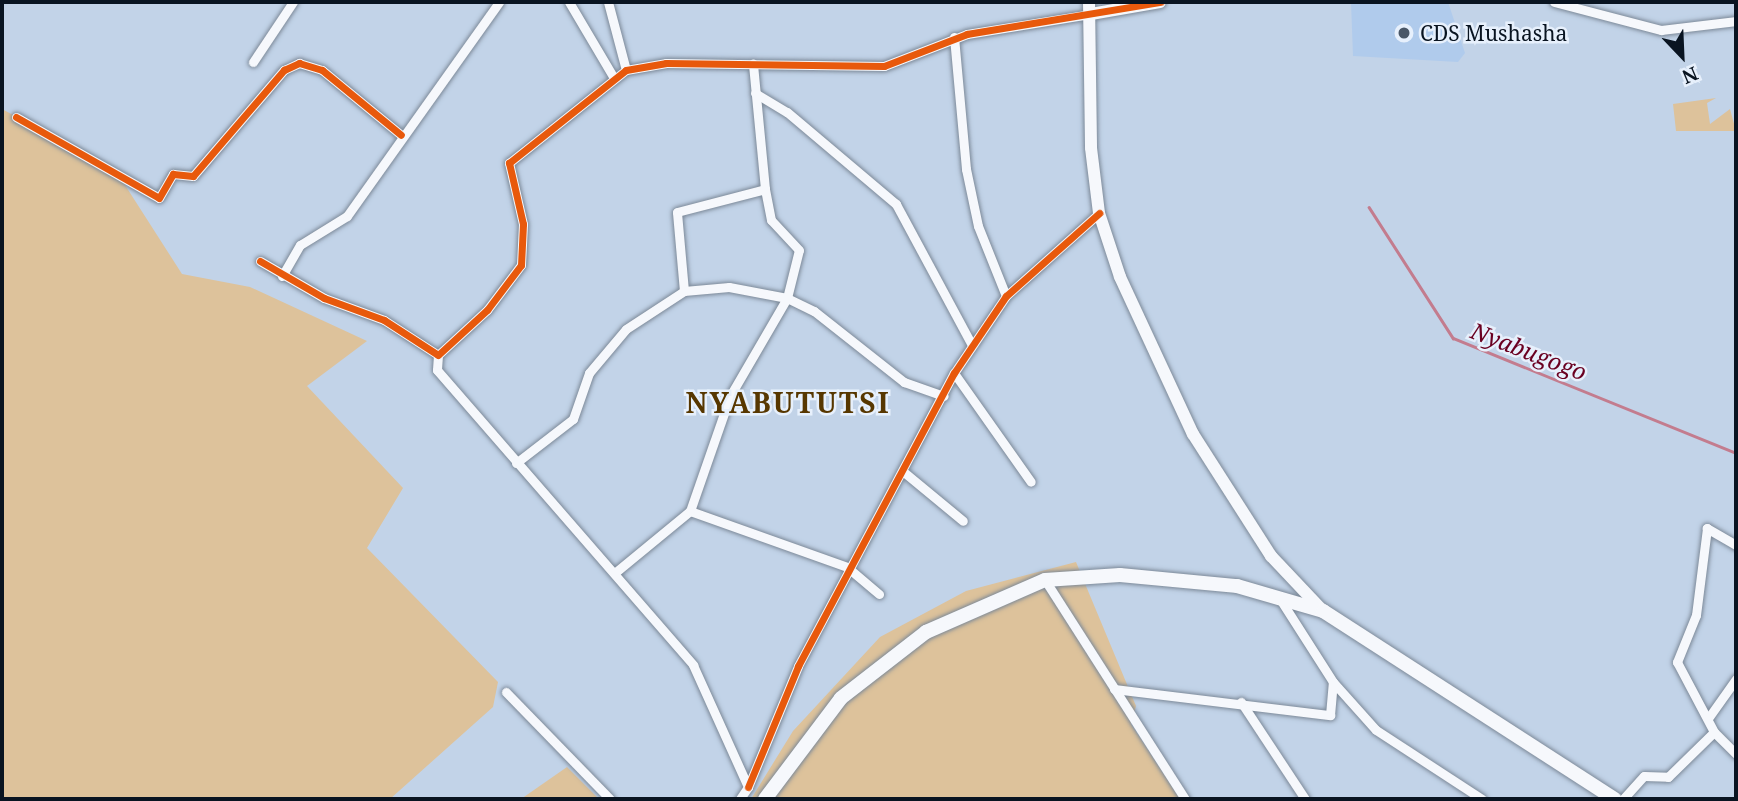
<!DOCTYPE html>
<html>
<head>
<meta charset="utf-8">
<style>
	body { margin:0 }
	#map { position:relative; width:1738px; height:801px; overflow:hidden; background:#c2d3e8; font-family:"Noto Serif",serif }
	div>[style] { position:absolute }
	[style*='--x'] { left:calc(var(--x)*1px); top:calc(var(--y)*1px); width:calc(var(--w)*1px); rotate:calc(var(--a)*1deg) }
	.built>* { inset:0; background:#b0cbec }
	.green>* { inset:0; background:#ddc29b }
	.stream>* { height:2.5px; margin:-1.25px; padding:0 1.25px; transform-origin:1.25px; border-radius:1.25px; background:#c37c8e }
	.roads { filter:drop-shadow(0 0 2px #7c8998) drop-shadow(0 0 2px #7c8998) }
	.street>* { height:9px; margin:-4.5px; padding:0 4.5px; transform-origin:4.5px; border-radius:4.5px; background:#f6f8fc }
	.secondary>* { height:12px; margin:-6px; padding:0 6px; transform-origin:6px; border-radius:6px; background:#f6f8fc }
	.primary>* { height:14px; margin:-7px; padding:0 7px; transform-origin:7px; border-radius:7px; background:#f6f8fc }
	.cycleway>* { height:7px; margin:-3.5px; padding:0 3.5px; transform-origin:3.5px; border-radius:3.5px; background:#e8590c }
	.dots>* { width:19px; height:19px; translate:-50% -50%; box-sizing:border-box; border:4px solid #e7f0fc; border-radius:50% }
	span { translate:-50% -50%; white-space:nowrap; text-align:center; line-height:1.15; -webkit-text-stroke:5px #e7f0fc; paint-order:stroke }
	.poi-label { font-size:21px; color:#091421 }
	.left { translate:0 -50%; text-align:left }
	.water-label { font-size:23px; color:#6a0021; font-style:italic }
	.district-label { font-size:28px; color:#573700; font-weight:700; letter-spacing:2px }
	.frame { position:absolute; inset:0; border:4px solid #091421; pointer-events:none }
	.north { position:absolute; left:1647px; top:21px; width:70px; height:70px; -webkit-text-stroke:5px #e7f0fc; paint-order:stroke; rotate:157deg; font-size:19px; font-weight:700; line-height:28px; text-align:center; color:#091421 }
	.north::after { content:''; display:block; margin:auto; width:24px; height:32px; background:#091421; clip-path:polygon(50% 0,100% 100%,50% 72%,0 100%) }
</style>
</head>
<body>
<div id="map">
	<div class="built">
		<i style="clip-path:polygon(1351px 2px,1448px 2px,1465px 53px,1458px 62px,1353px 56px)"></i>
	</div>
	<div class="green">
		<i style="clip-path:polygon(1716px 98px,1707px 103px,1710px 124px,1730px 109px,1736px 131px,1676px 131px,1673px 104px)"></i>
		<i style="clip-path:polygon(2px 109px,116px 171px,182px 274px,250px 287px,367px 341px,307px 386px,403px 488px,367px 548px,498px 682px,493px 707px,390px 799px,2px 799px)"></i>
		<i style="clip-path:polygon(1076px 562px,1136px 706px,1131px 724px,1180px 799px,751px 799px,793px 731px,880px 637px,966px 591px)"></i>
		<i style="clip-path:polygon(567px 767px,599px 799px,521px 799px)"></i>
	</div>
	<div class="stream">
		<i style="--x:1369;--y:207;--w:156;--a:57.3"></i>
		<i style="--x:1453;--y:338;--w:305;--a:22.1"></i>
	</div>
	<div class="roads">
		<div class="street">
			<i style="--x:569;--y:2;--w:88;--a:59.4"></i>
			<i style="--x:608;--y:2;--w:70;--a:75.2"></i>
			<i style="--x:1554;--y:2;--w:111;--a:14.7"></i>
			<i style="--x:1661;--y:30;--w:76;--a:-6.8"></i>
			<i style="--x:954;--y:37;--w:133;--a:84.8"></i>
			<i style="--x:966;--y:169;--w:58;--a:78.1"></i>
			<i style="--x:978;--y:226;--w:75;--a:68.2"></i>
			<i style="--x:253;--y:62;--w:72;--a:-56.3"></i>
			<i style="--x:755;--y:93;--w:37;--a:31"></i>
			<i style="--x:787;--y:112;--w:143;--a:40.2"></i>
			<i style="--x:896;--y:204;--w:160;--a:61.7"></i>
			<i style="--x:16;--y:117;--w:164;--a:29.5"></i>
			<i style="--x:159;--y:198;--w:28;--a:-60"></i>
			<i style="--x:173;--y:174;--w:20;--a:6"></i>
			<i style="--x:193;--y:176;--w:140;--a:-49.4"></i>
			<i style="--x:284;--y:70;--w:17;--a:-25"></i>
			<i style="--x:299;--y:63;--w:24;--a:17"></i>
			<i style="--x:322;--y:70;--w:102;--a:39.4"></i>
			<i style="--x:260;--y:261;--w:74;--a:30"></i>
			<i style="--x:324;--y:298;--w:64;--a:20.1"></i>
			<i style="--x:384;--y:320;--w:64;--a:32.9"></i>
			<i style="--x:438;--y:355;--w:67;--a:-42.6"></i>
			<i style="--x:487;--y:310;--w:56;--a:-52.9"></i>
			<i style="--x:521;--y:265;--w:41;--a:-87.2"></i>
			<i style="--x:523;--y:224;--w:63;--a:-102.9"></i>
			<i style="--x:509;--y:163;--w:149;--a:-38.5"></i>
			<i style="--x:626;--y:70;--w:41;--a:-9.9"></i>
			<i style="--x:666;--y:63;--w:218;--a:0.8"></i>
			<i style="--x:884;--y:66;--w:89;--a:-21.1"></i>
			<i style="--x:967;--y:34;--w:126;--a:-9.2"></i>
			<i style="--x:282;--y:276;--w:36;--a:-60"></i>
			<i style="--x:300;--y:245;--w:55;--a:-31.7"></i>
			<i style="--x:347;--y:216;--w:262;--a:-54.6"></i>
			<i style="--x:684;--y:291;--w:79;--a:-95.1"></i>
			<i style="--x:677;--y:212;--w:91;--a:-14.6"></i>
			<i style="--x:765;--y:189;--w:126;--a:-95.5"></i>
			<i style="--x:438;--y:355;--w:15;--a:94"></i>
			<i style="--x:437;--y:370;--w:391;--a:49"></i>
			<i style="--x:693;--y:665;--w:134;--a:65.7"></i>
			<i style="--x:748;--y:787;--w:14;--a:124"></i>
			<i style="--x:954;--y:373;--w:133;--a:54.8"></i>
			<i style="--x:516;--y:463;--w:72;--a:-37.7"></i>
			<i style="--x:573;--y:419;--w:49;--a:-70.8"></i>
			<i style="--x:589;--y:373;--w:57;--a:-49.9"></i>
			<i style="--x:626;--y:329;--w:69;--a:-33.2"></i>
			<i style="--x:684;--y:291;--w:45;--a:-5.1"></i>
			<i style="--x:729;--y:287;--w:59;--a:10.7"></i>
			<i style="--x:787;--y:298;--w:30;--a:26"></i>
			<i style="--x:814;--y:311;--w:115;--a:38.3"></i>
			<i style="--x:904;--y:382;--w:42;--a:19.3"></i>
			<i style="--x:905;--y:473;--w:75;--a:39.6"></i>
			<i style="--x:690;--y:511;--w:167;--a:19.6"></i>
			<i style="--x:847;--y:567;--w:42;--a:40.2"></i>
			<i style="--x:1736;--y:545;--w:34;--a:-150"></i>
			<i style="--x:1707;--y:528;--w:88;--a:97.2"></i>
			<i style="--x:1696;--y:615;--w:51;--a:112"></i>
			<i style="--x:1677;--y:662;--w:79;--a:62.1"></i>
			<i style="--x:1714;--y:732;--w:31;--a:45"></i>
			<i style="--x:617;--y:571;--w:94;--a:-39.4"></i>
			<i style="--x:690;--y:511;--w:122;--a:-70.8"></i>
			<i style="--x:730;--y:396;--w:113;--a:-59.8"></i>
			<i style="--x:787;--y:298;--w:49;--a:-76"></i>
			<i style="--x:799;--y:250;--w:41;--a:-133"></i>
			<i style="--x:771;--y:220;--w:32;--a:-101"></i>
			<i style="--x:1045;--y:580;--w:260;--a:57.4"></i>
			<i style="--x:1280;--y:599;--w:98;--a:57.4"></i>
			<i style="--x:1333;--y:682;--w:64;--a:48.1"></i>
			<i style="--x:1376;--y:730;--w:126;--a:33.1"></i>
			<i style="--x:1114;--y:689;--w:218;--a:6.9"></i>
			<i style="--x:1330;--y:715;--w:33;--a:-85"></i>
			<i style="--x:506;--y:692;--w:149;--a:45.8"></i>
			<i style="--x:1241;--y:702;--w:116;--a:56.6"></i>
			<i style="--x:1709;--y:717;--w:47;--a:-54.6"></i>
			<i style="--x:748;--y:787;--w:131;--a:-67.5"></i>
			<i style="--x:798;--y:666;--w:332;--a:-62"></i>
			<i style="--x:954;--y:373;--w:93;--a:-56"></i>
			<i style="--x:1006;--y:296;--w:125;--a:-41.7"></i>
			<i style="--x:1623;--y:799;--w:31;--a:-48"></i>
			<i style="--x:1644;--y:776;--w:24;--a:2"></i>
			<i style="--x:1668;--y:777;--w:64;--a:-44.4"></i>
		</div>
		<div class="secondary">
			<i style="--x:1089;--y:2;--w:146;--a:89.2"></i>
			<i style="--x:1091;--y:148;--w:65;--a:83"></i>
			<i style="--x:1099;--y:213;--w:67;--a:71.8"></i>
			<i style="--x:1120;--y:277;--w:173;--a:65.1"></i>
			<i style="--x:1193;--y:434;--w:145;--a:57.4"></i>
			<i style="--x:1271;--y:556;--w:76;--a:46.6"></i>
			<i style="--x:1091;--y:14;--w:70;--a:-9.9"></i>
		</div>
		<div class="primary">
			<i style="--x:765;--y:799;--w:126;--a:-53"></i>
			<i style="--x:841;--y:698;--w:108;--a:-37.8"></i>
			<i style="--x:926;--y:632;--w:130;--a:-23.6"></i>
			<i style="--x:1045;--y:580;--w:75;--a:-3.8"></i>
			<i style="--x:1120;--y:575;--w:118;--a:5.4"></i>
			<i style="--x:1237;--y:586;--w:90;--a:16.2"></i>
			<i style="--x:1323;--y:611;--w:347;--a:32.8"></i>
		</div>
	</div>
	<div class="cycleway">
		<i style="--x:16;--y:117;--w:164;--a:29.5"></i>
		<i style="--x:159;--y:198;--w:28;--a:-60"></i>
		<i style="--x:173;--y:174;--w:20;--a:6"></i>
		<i style="--x:193;--y:176;--w:140;--a:-49.4"></i>
		<i style="--x:284;--y:70;--w:17;--a:-25"></i>
		<i style="--x:299;--y:63;--w:24;--a:17"></i>
		<i style="--x:322;--y:70;--w:102;--a:39.4"></i>
		<i style="--x:260;--y:261;--w:74;--a:30"></i>
		<i style="--x:324;--y:298;--w:64;--a:20.1"></i>
		<i style="--x:384;--y:320;--w:64;--a:32.9"></i>
		<i style="--x:438;--y:355;--w:67;--a:-42.6"></i>
		<i style="--x:487;--y:310;--w:56;--a:-52.9"></i>
		<i style="--x:521;--y:265;--w:41;--a:-87.2"></i>
		<i style="--x:523;--y:224;--w:63;--a:-102.9"></i>
		<i style="--x:509;--y:163;--w:149;--a:-38.5"></i>
		<i style="--x:626;--y:70;--w:41;--a:-9.9"></i>
		<i style="--x:666;--y:63;--w:218;--a:0.8"></i>
		<i style="--x:884;--y:66;--w:89;--a:-21.1"></i>
		<i style="--x:967;--y:34;--w:196;--a:-9.4"></i>
		<i style="--x:748;--y:787;--w:131;--a:-67.5"></i>
		<i style="--x:798;--y:666;--w:332;--a:-62"></i>
		<i style="--x:954;--y:373;--w:93;--a:-56"></i>
		<i style="--x:1006;--y:296;--w:125;--a:-41.7"></i>
	</div>
	<div class="dots">
		<i style="left:1404px;top:33px;background:#4a5767"></i>
	</div>
	<div class="poi-label">
		<span class="left" style="left:1420px;top:33px">CDS Mushasha</span>
	</div>
	<div class="water-label">
		<span style="left:1529px;top:351px;rotate:21deg">Nyabugogo</span>
	</div>
	<div class="district-label">
		<span style="left:788px;top:402px">NYABUTUTSI</span>
	</div>
	<div class="frame"></div>
	<div class="north">N</div>
</div>
</body>
</html>
